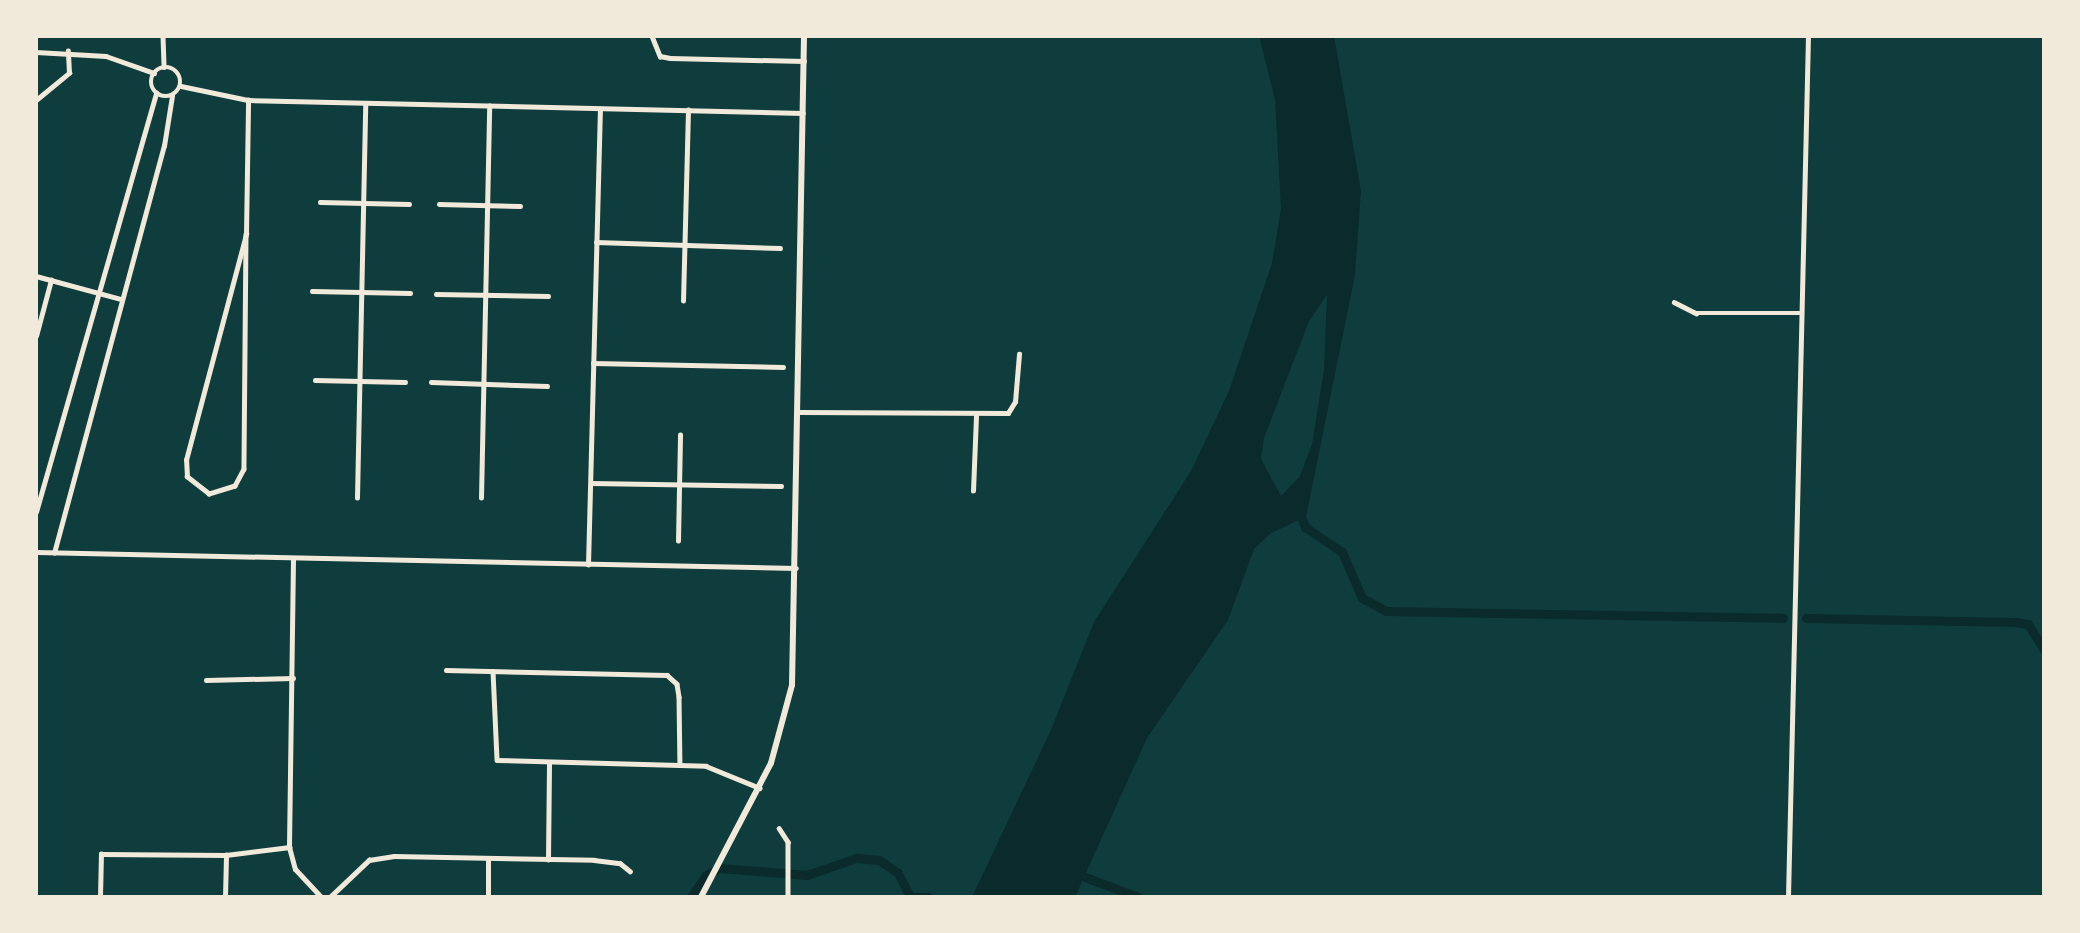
<!DOCTYPE html>
<html>
<head>
<meta charset="utf-8">
<style>
	body { margin:0 }
	#map { position:relative; width:2080px; height:933px; overflow:hidden; background:#0f3d3e; font-family:"Alegreya Sans",sans-serif }
	div>[style] { position:absolute }
	[style*='--x'] { left:calc(var(--x)*1px); top:calc(var(--y)*1px); width:calc(var(--w)*1px); rotate:calc(var(--a)*1deg) }
	.water>* { inset:0; background:#0a2a2b }
	.canal>* { height:9px; margin:-4.5px; padding:0 4.5px; transform-origin:4.5px; border-radius:4.5px; background:#0a2a2b }
	.minor>* { height:4.5px; margin:-2.25px; padding:0 2.25px; transform-origin:2.25px; border-radius:2.25px; background:#f1e9da }
	.minor>.ring { margin:-2.25px; padding:0; box-sizing:content-box; background:none; border:4.5px solid #f1e9da; border-radius:50% }
	.tertiary>* { height:5px; margin:-2.5px; padding:0 2.5px; transform-origin:2.5px; border-radius:2.5px; background:#f1e9da }
	.secondary>* { height:6px; margin:-3px; padding:0 3px; transform-origin:3px; border-radius:3px; background:#f1e9da }
	span { translate:-50% -50%; white-space:nowrap; text-align:center; line-height:1.15; -webkit-text-stroke:4.5px #f1e9da; paint-order:stroke }
	.frame { position:absolute; inset:0; border:38px solid #f1e9da; pointer-events:none }
</style>
</head>
<body>
<div id="map">
	<div class="water">
		<i style="clip-path:polygon(evenodd,1259px 36px,1334px 36px,1361px 191px,1355px 275px,1306px 517px,1271px 533px,1254px 549px,1228px 620px,1147px 738px,1075px 897px,972px 897px,1051px 730px,1094px 622px,1191px 471px,1229px 391px,1272px 263px,1281px 209px,1275px 99px,1259px 36px,1327px 295px,1324px 370px,1312px 444px,1300px 476px,1281px 496px,1261px 459px,1264px 438px,1309px 321px,1327px 295px)"></i>
	</div>
	<div class="canal">
		<i style="--x:1302;--y:519;--w:9;--a:69"></i>
		<i style="--x:1305;--y:527;--w:45;--a:34"></i>
		<i style="--x:1342;--y:552;--w:50;--a:66.5"></i>
		<i style="--x:1362;--y:598;--w:27;--a:28"></i>
		<i style="--x:1386;--y:611;--w:397;--a:1"></i>
		<i style="--x:1806;--y:618;--w:209;--a:1.1"></i>
		<i style="--x:2015;--y:622;--w:13;--a:9"></i>
		<i style="--x:2028;--y:624;--w:31;--a:58"></i>
		<i style="--x:1085;--y:877;--w:57;--a:20.7"></i>
		<i style="--x:691;--y:897;--w:25;--a:-56"></i>
		<i style="--x:705;--y:876;--w:16;--a:-30"></i>
		<i style="--x:719;--y:868;--w:88;--a:4.5"></i>
		<i style="--x:807;--y:875;--w:52;--a:-19.1"></i>
		<i style="--x:856;--y:858;--w:23;--a:5"></i>
		<i style="--x:879;--y:860;--w:23;--a:34"></i>
		<i style="--x:898;--y:873;--w:27;--a:63"></i>
		<i style="--x:910;--y:897;--w:18;--a:0"></i>
	</div>
	<div class="minor">
		<i style="--x:163;--y:36;--w:31;--a:88"></i>
		<i style="--x:652;--y:36;--w:22;--a:68"></i>
		<i style="--x:660;--y:56;--w:10;--a:11"></i>
		<i style="--x:670;--y:58;--w:134;--a:1.3"></i>
		<i style="--x:36;--y:52;--w:70;--a:3.3"></i>
		<i style="--x:106;--y:56;--w:51;--a:19.5"></i>
		<i class="ring" style="left:151px;top:67px;width:25.5px;height:25.5px"></i>
		<i style="--x:181;--y:86;--w:68;--a:11.8"></i>
		<i style="--x:248;--y:100;--w:555;--a:1.34"></i>
		<i style="--x:36;--y:100;--w:43;--a:-39.3"></i>
		<i style="--x:69;--y:73;--w:22;--a:-93"></i>
		<i style="--x:320;--y:202;--w:89;--a:1.3"></i>
		<i style="--x:439;--y:204;--w:81;--a:1.4"></i>
		<i style="--x:246;--y:234;--w:235;--a:90.5"></i>
		<i style="--x:244;--y:469;--w:19;--a:118"></i>
		<i style="--x:235;--y:486;--w:27;--a:163"></i>
		<i style="--x:209;--y:494;--w:28;--a:-142"></i>
		<i style="--x:187;--y:477;--w:17;--a:-93"></i>
		<i style="--x:186;--y:460;--w:234;--a:-75.1"></i>
		<i style="--x:246;--y:234;--w:134;--a:-89.1"></i>
		<i style="--x:596;--y:242;--w:184;--a:1.9"></i>
		<i style="--x:36;--y:276;--w:88;--a:15.1"></i>
		<i style="--x:312;--y:291;--w:98;--a:1.2"></i>
		<i style="--x:436;--y:294;--w:112;--a:1"></i>
		<i style="--x:683;--y:301;--w:191;--a:-88.5"></i>
		<i style="--x:1674;--y:302;--w:25;--a:27"></i>
		<i style="--x:1696;--y:313;--w:106;--a:0"></i>
		<i style="--x:36;--y:336;--w:58;--a:-75"></i>
		<i style="--x:593;--y:363;--w:190;--a:1.2"></i>
		<i style="--x:315;--y:380;--w:90;--a:1.3"></i>
		<i style="--x:431;--y:382;--w:116;--a:2"></i>
		<i style="--x:799;--y:412;--w:209;--a:0.3"></i>
		<i style="--x:1008;--y:413;--w:13;--a:-58"></i>
		<i style="--x:1015;--y:402;--w:48;--a:-85.2"></i>
		<i style="--x:591;--y:483;--w:190;--a:0.9"></i>
		<i style="--x:973;--y:491;--w:76;--a:-87.7"></i>
		<i style="--x:357;--y:498;--w:394;--a:-88.8"></i>
		<i style="--x:481;--y:498;--w:392;--a:-88.8"></i>
		<i style="--x:36;--y:512;--w:436;--a:-74"></i>
		<i style="--x:678;--y:541;--w:106;--a:-88.9"></i>
		<i style="--x:54;--y:553;--w:422;--a:-74.9"></i>
		<i style="--x:164;--y:146;--w:51;--a:-80.9"></i>
		<i style="--x:588;--y:565;--w:456;--a:-88.5"></i>
		<i style="--x:446;--y:670;--w:221;--a:1.3"></i>
		<i style="--x:667;--y:675;--w:13;--a:42"></i>
		<i style="--x:677;--y:684;--w:13;--a:81"></i>
		<i style="--x:679;--y:697;--w:68;--a:89.2"></i>
		<i style="--x:493;--y:671;--w:89;--a:87.4"></i>
		<i style="--x:497;--y:760;--w:209;--a:1.6"></i>
		<i style="--x:706;--y:766;--w:58;--a:22.2"></i>
		<i style="--x:206;--y:680;--w:87;--a:-1.3"></i>
		<i style="--x:779;--y:828;--w:17;--a:57"></i>
		<i style="--x:788;--y:842;--w:55;--a:90"></i>
		<i style="--x:548;--y:860;--w:97;--a:-89.4"></i>
		<i style="--x:100;--y:897;--w:43;--a:-88.7"></i>
		<i style="--x:101;--y:854;--w:125;--a:0.5"></i>
		<i style="--x:226;--y:855;--w:64;--a:-7.2"></i>
		<i style="--x:225;--y:897;--w:42;--a:-88.6"></i>
		<i style="--x:330;--y:897;--w:54;--a:-43.5"></i>
		<i style="--x:369;--y:860;--w:25;--a:-9"></i>
		<i style="--x:394;--y:856;--w:200;--a:1.1"></i>
		<i style="--x:594;--y:860;--w:26;--a:7"></i>
		<i style="--x:620;--y:863;--w:13;--a:39"></i>
		<i style="--x:488;--y:897;--w:38;--a:-90"></i>
	</div>
	<div class="tertiary">
		<i style="--x:36;--y:552;--w:760;--a:1.21"></i>
		<i style="--x:293;--y:559;--w:288;--a:90.8"></i>
		<i style="--x:289;--y:847;--w:23;--a:75"></i>
		<i style="--x:295;--y:869;--w:38;--a:47"></i>
		<i style="--x:1788;--y:897;--w:861;--a:-88.67"></i>
	</div>
	<div class="secondary">
		<i style="--x:701;--y:897;--w:151;--a:-62.4"></i>
		<i style="--x:771;--y:763;--w:81;--a:-74.9"></i>
		<i style="--x:792;--y:685;--w:649;--a:-88.94"></i>
	</div>
	<div class="frame"></div>
</div>
</body>
</html>
